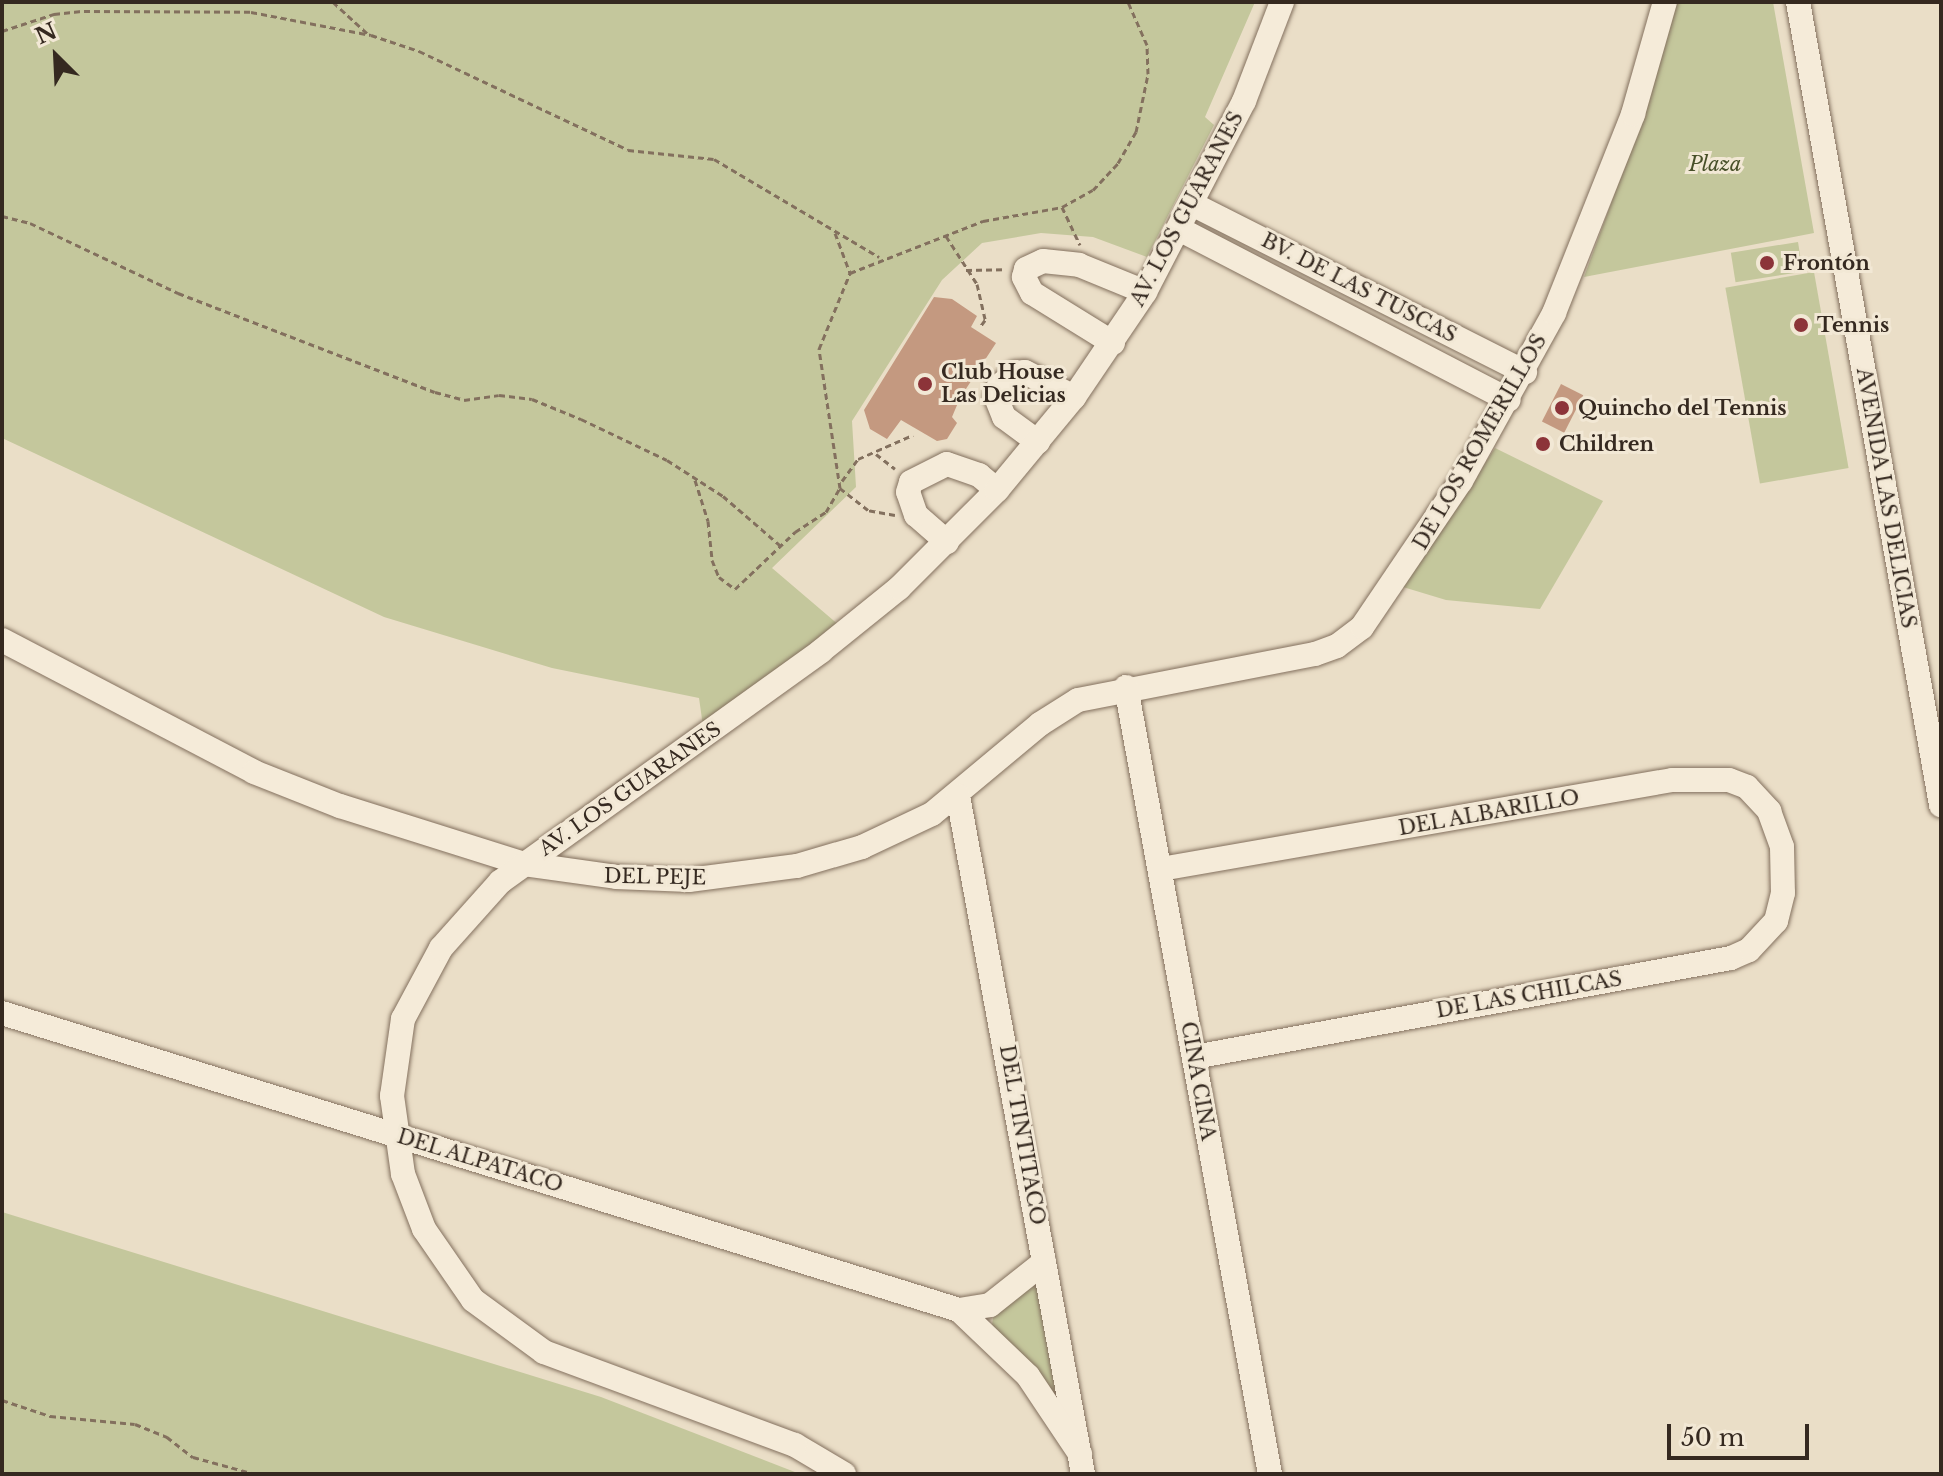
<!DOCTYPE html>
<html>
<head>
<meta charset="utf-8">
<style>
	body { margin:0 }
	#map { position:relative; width:1943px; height:1476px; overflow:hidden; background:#eadec7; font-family:"Libre Baskerville",serif }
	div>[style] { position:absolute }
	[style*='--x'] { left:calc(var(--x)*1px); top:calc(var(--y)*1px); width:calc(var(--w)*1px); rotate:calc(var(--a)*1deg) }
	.green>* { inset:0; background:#c4c79c; transform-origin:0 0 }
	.building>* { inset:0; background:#c49980; transform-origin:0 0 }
	.path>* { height:3px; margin-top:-1.5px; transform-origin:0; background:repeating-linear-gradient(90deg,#83705e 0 6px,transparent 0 10px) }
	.roads { filter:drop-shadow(0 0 2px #83705e) drop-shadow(0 0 2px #83705e) }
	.minor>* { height:24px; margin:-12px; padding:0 12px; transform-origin:12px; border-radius:12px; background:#f5ebd9 }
	.dots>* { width:22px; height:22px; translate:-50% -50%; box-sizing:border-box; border:4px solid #f2e8d5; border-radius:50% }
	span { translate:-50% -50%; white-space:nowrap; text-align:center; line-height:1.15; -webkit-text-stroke:6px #f2e8d5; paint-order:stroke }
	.park-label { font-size:20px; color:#485029; font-style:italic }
	.street-label { font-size:20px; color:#352920 }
	.poi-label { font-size:20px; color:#352920; font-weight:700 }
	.left { translate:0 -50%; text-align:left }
	.frame { position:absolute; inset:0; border:4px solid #352920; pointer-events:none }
	.north { position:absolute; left:16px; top:16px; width:80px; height:80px; -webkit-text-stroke:6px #f2e8d5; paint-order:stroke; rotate:336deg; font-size:22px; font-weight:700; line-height:32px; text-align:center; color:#352920 }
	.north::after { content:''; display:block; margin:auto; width:28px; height:36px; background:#352920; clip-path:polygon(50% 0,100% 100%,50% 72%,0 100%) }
	.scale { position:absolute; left:1667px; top:1424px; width:142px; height:36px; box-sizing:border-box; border:4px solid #352920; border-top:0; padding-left:10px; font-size:24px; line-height:28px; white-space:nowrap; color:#352920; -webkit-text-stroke:6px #f2e8d5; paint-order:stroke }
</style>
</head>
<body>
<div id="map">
	<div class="green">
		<i style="clip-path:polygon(2px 2px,1255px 2px,1205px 117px,1214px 125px,1147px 257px,1093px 237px,1041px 233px,982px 243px,942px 280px,852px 421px,856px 487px,772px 568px,840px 626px,703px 726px,699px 698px,552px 668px,384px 617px,2px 438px)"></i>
		<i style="clip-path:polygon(1668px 2px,1773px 2px,1814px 233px,1584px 277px,1631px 149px)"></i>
		<i style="left:1798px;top:242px;width:30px;height:68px;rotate:81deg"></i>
		<i style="left:1814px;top:272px;width:199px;height:90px;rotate:80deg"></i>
		<i style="clip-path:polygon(1495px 448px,1603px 501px,1540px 609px,1446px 600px,1403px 587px)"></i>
		<i style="clip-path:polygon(2px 1212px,601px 1397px,800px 1474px,2px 1474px)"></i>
		<i style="clip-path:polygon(1030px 1284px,1040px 1284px,1065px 1411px,992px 1325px,994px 1312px)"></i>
	</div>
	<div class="building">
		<i style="clip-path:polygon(934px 297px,952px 299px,977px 316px,971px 327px,996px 343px,960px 398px,952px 417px,957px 423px,947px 439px,937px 441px,901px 420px,887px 439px,870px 429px,864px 410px)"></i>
		<i style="left:1561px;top:384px;width:25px;height:42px;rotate:27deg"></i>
	</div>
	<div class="path">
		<i style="--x:333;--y:2;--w:46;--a:42.4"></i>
		<i style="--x:2;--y:31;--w:55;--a:-18.1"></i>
		<i style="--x:54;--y:14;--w:30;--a:-6"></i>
		<i style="--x:84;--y:11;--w:167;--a:0.3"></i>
		<i style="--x:251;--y:12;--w:122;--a:10.9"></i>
		<i style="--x:371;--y:35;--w:51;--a:18.4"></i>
		<i style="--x:419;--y:51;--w:231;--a:25.3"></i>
		<i style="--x:628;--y:150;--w:86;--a:6"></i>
		<i style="--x:714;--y:159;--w:192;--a:30.7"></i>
		<i style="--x:1062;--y:207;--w:35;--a:-29"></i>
		<i style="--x:1093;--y:190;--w:37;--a:-47"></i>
		<i style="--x:1118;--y:163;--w:36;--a:-60"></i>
		<i style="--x:1136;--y:132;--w:59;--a:-78.3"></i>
		<i style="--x:1148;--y:74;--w:29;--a:-92"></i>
		<i style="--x:1147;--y:45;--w:47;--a:-113.8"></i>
		<i style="--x:2;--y:216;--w:29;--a:14"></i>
		<i style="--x:30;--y:223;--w:164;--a:25.3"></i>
		<i style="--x:178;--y:293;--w:275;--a:21.1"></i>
		<i style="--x:435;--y:392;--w:30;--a:15"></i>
		<i style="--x:464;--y:400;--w:35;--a:-8"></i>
		<i style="--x:499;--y:395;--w:33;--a:7"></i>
		<i style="--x:532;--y:399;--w:53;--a:22.2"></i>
		<i style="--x:581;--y:419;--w:95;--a:25.5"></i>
		<i style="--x:667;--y:460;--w:67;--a:32.7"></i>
		<i style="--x:723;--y:496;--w:77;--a:40.8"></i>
		<i style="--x:835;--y:233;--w:43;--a:69.4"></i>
		<i style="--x:946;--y:236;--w:57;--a:57.1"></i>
		<i style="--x:977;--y:284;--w:37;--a:77"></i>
		<i style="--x:985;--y:320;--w:9;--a:126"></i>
		<i style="--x:966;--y:270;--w:39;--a:-1"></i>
		<i style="--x:876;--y:454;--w:24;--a:38"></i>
		<i style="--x:695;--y:480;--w:43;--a:72.4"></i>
		<i style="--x:708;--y:521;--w:39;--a:84"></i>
		<i style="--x:712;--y:560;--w:18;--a:68"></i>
		<i style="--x:719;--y:577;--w:20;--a:37"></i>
		<i style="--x:735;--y:589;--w:83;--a:-43.5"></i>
		<i style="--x:795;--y:532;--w:37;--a:-33"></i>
		<i style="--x:826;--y:512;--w:28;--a:-60"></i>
		<i style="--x:842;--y:481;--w:27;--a:-54"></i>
		<i style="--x:858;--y:459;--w:60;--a:-23.6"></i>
		<i style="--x:895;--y:515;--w:27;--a:-170"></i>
		<i style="--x:868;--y:510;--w:36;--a:-142"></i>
		<i style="--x:840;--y:488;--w:141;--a:-98.6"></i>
		<i style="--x:819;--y:349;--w:82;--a:-67.8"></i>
		<i style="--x:850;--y:273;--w:143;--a:-21.4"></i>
		<i style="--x:983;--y:221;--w:80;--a:-10"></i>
		<i style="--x:1062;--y:207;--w:42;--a:64.7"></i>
		<i style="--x:2;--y:1400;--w:51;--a:18.4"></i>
		<i style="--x:50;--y:1416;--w:85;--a:5.4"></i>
		<i style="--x:135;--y:1424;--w:35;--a:22"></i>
		<i style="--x:167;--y:1437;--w:33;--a:38"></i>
		<i style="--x:193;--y:1457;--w:64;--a:15.3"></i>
	</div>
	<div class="roads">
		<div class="minor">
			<i style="--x:1798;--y:2;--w:816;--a:79.9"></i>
			<i style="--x:1194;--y:205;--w:371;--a:26.8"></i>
			<i style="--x:1181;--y:230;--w:369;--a:27.4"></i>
			<i style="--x:1113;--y:343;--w:95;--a:-148.3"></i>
			<i style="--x:1032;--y:293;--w:18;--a:-117"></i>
			<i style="--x:1024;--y:277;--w:8;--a:-76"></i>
			<i style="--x:1026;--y:269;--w:19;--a:-25"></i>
			<i style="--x:1043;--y:261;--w:36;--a:6"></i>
			<i style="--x:1079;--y:265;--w:71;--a:22.2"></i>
			<i style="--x:1038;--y:442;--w:42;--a:-143.7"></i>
			<i style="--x:1004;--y:417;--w:22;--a:-112"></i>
			<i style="--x:996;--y:397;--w:11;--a:-75"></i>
			<i style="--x:999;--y:386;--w:21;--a:-39"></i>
			<i style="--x:1015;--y:373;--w:10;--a:-6"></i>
			<i style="--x:1025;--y:372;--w:55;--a:27"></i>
			<i style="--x:947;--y:542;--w:41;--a:-138.9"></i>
			<i style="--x:916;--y:515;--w:24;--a:-109"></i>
			<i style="--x:908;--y:492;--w:10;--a:-73"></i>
			<i style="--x:911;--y:482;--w:40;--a:-26.6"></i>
			<i style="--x:947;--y:464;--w:34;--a:19"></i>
			<i style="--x:979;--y:475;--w:23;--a:40"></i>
			<i style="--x:2;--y:640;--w:284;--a:27.6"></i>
			<i style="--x:254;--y:772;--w:92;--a:21.6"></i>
			<i style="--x:340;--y:806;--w:193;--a:17.5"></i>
			<i style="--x:524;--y:864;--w:93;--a:8"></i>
			<i style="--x:616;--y:877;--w:73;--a:2.4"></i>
			<i style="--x:689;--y:880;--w:109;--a:-7.4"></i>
			<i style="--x:797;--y:866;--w:68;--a:-16.3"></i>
			<i style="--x:862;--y:847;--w:77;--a:-25.2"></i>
			<i style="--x:932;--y:814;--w:141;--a:-39.8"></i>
			<i style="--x:1040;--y:724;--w:45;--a:-32.3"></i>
			<i style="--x:1078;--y:700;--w:241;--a:-11"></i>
			<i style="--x:1315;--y:654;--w:23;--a:-20"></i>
			<i style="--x:1337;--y:646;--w:31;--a:-37"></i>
			<i style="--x:1362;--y:627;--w:176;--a:-55.9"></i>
			<i style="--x:1461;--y:481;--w:192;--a:-61"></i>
			<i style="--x:1554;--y:313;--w:214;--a:-68.3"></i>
			<i style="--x:1633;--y:114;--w:116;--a:-74.1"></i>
			<i style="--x:1126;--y:687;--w:800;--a:79.63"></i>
			<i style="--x:958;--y:796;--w:689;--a:79.55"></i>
			<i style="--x:1161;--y:869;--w:519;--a:-9.88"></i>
			<i style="--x:1672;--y:780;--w:57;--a:0"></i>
			<i style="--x:1729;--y:780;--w:19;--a:21"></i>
			<i style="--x:1747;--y:787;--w:33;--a:47"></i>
			<i style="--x:1769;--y:811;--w:38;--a:70"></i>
			<i style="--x:1782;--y:847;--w:46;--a:88.8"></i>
			<i style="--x:1783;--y:893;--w:29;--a:104"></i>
			<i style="--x:1776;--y:921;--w:40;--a:133"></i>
			<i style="--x:1749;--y:950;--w:20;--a:156"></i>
			<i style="--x:1731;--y:958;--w:546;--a:169.55"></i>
			<i style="--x:2;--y:1013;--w:1002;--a:17.24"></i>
			<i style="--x:959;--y:1310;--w:95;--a:43.7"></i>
			<i style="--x:1028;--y:1376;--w:94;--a:56.3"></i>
			<i style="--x:959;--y:1310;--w:31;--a:-9"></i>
			<i style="--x:990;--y:1305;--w:69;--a:-38.5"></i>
			<i style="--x:844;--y:1474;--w:57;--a:-149.4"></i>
			<i style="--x:795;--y:1445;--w:268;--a:-159.7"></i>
			<i style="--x:544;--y:1352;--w:88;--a:-143.8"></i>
			<i style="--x:473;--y:1300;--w:86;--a:-124.6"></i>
			<i style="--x:424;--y:1229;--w:59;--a:-110.9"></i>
			<i style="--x:403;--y:1174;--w:79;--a:-98"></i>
			<i style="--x:392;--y:1096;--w:78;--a:-81.9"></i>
			<i style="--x:403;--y:1019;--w:81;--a:-61.8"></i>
			<i style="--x:441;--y:948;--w:89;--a:-48.2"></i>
			<i style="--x:500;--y:882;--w:395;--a:-35.7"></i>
			<i style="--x:821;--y:651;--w:100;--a:-38.9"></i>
			<i style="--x:899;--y:588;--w:139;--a:-45"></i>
			<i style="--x:997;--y:490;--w:121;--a:-50.4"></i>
			<i style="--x:1074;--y:397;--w:127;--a:-55.9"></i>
			<i style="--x:1145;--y:292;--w:215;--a:-62.6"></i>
			<i style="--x:1244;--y:101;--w:106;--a:-69"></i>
		</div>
	</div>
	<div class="dots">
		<i style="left:1767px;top:263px;background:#8c3439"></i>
		<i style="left:1801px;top:325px;background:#8c3439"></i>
		<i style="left:925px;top:384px;background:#8c3439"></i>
		<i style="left:1562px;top:408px;background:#8c3439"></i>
		<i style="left:1543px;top:444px;background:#8c3439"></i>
	</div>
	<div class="park-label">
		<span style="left:1715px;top:164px">Plaza</span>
	</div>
	<div class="street-label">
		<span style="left:1187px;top:209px;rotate:-62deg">AV. LOS GUARANES</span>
		<span style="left:1359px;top:288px;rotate:27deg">BV. DE LAS TUSCAS</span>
		<span style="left:1480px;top:442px;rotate:-60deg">DE LOS ROMERILLOS</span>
		<span style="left:1886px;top:498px;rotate:80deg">AVENIDA LAS DELICIAS</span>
		<span style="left:630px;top:789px;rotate:-35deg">AV. LOS GUARANES</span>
		<span style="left:1489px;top:813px;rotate:-10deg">DEL ALBARILLO</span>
		<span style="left:655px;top:877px;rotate:1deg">DEL PEJE</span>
		<span style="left:1529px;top:995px;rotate:-10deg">DE LAS CHILCAS</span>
		<span style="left:1198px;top:1081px;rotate:80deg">CINA CINA</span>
		<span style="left:1022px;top:1135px;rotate:80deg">DEL TINTITACO</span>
		<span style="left:480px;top:1161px;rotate:17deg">DEL ALPATACO</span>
	</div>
	<div class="poi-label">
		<span class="left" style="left:1783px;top:263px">Frontón</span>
		<span class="left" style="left:1817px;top:325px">Tennis</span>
		<span class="left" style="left:941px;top:384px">Club House<br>Las Delicias</span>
		<span class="left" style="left:1578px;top:408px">Quincho del Tennis</span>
		<span class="left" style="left:1559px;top:444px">Children</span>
	</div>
	<div class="frame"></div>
	<div class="north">N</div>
	<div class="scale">50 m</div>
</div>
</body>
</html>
